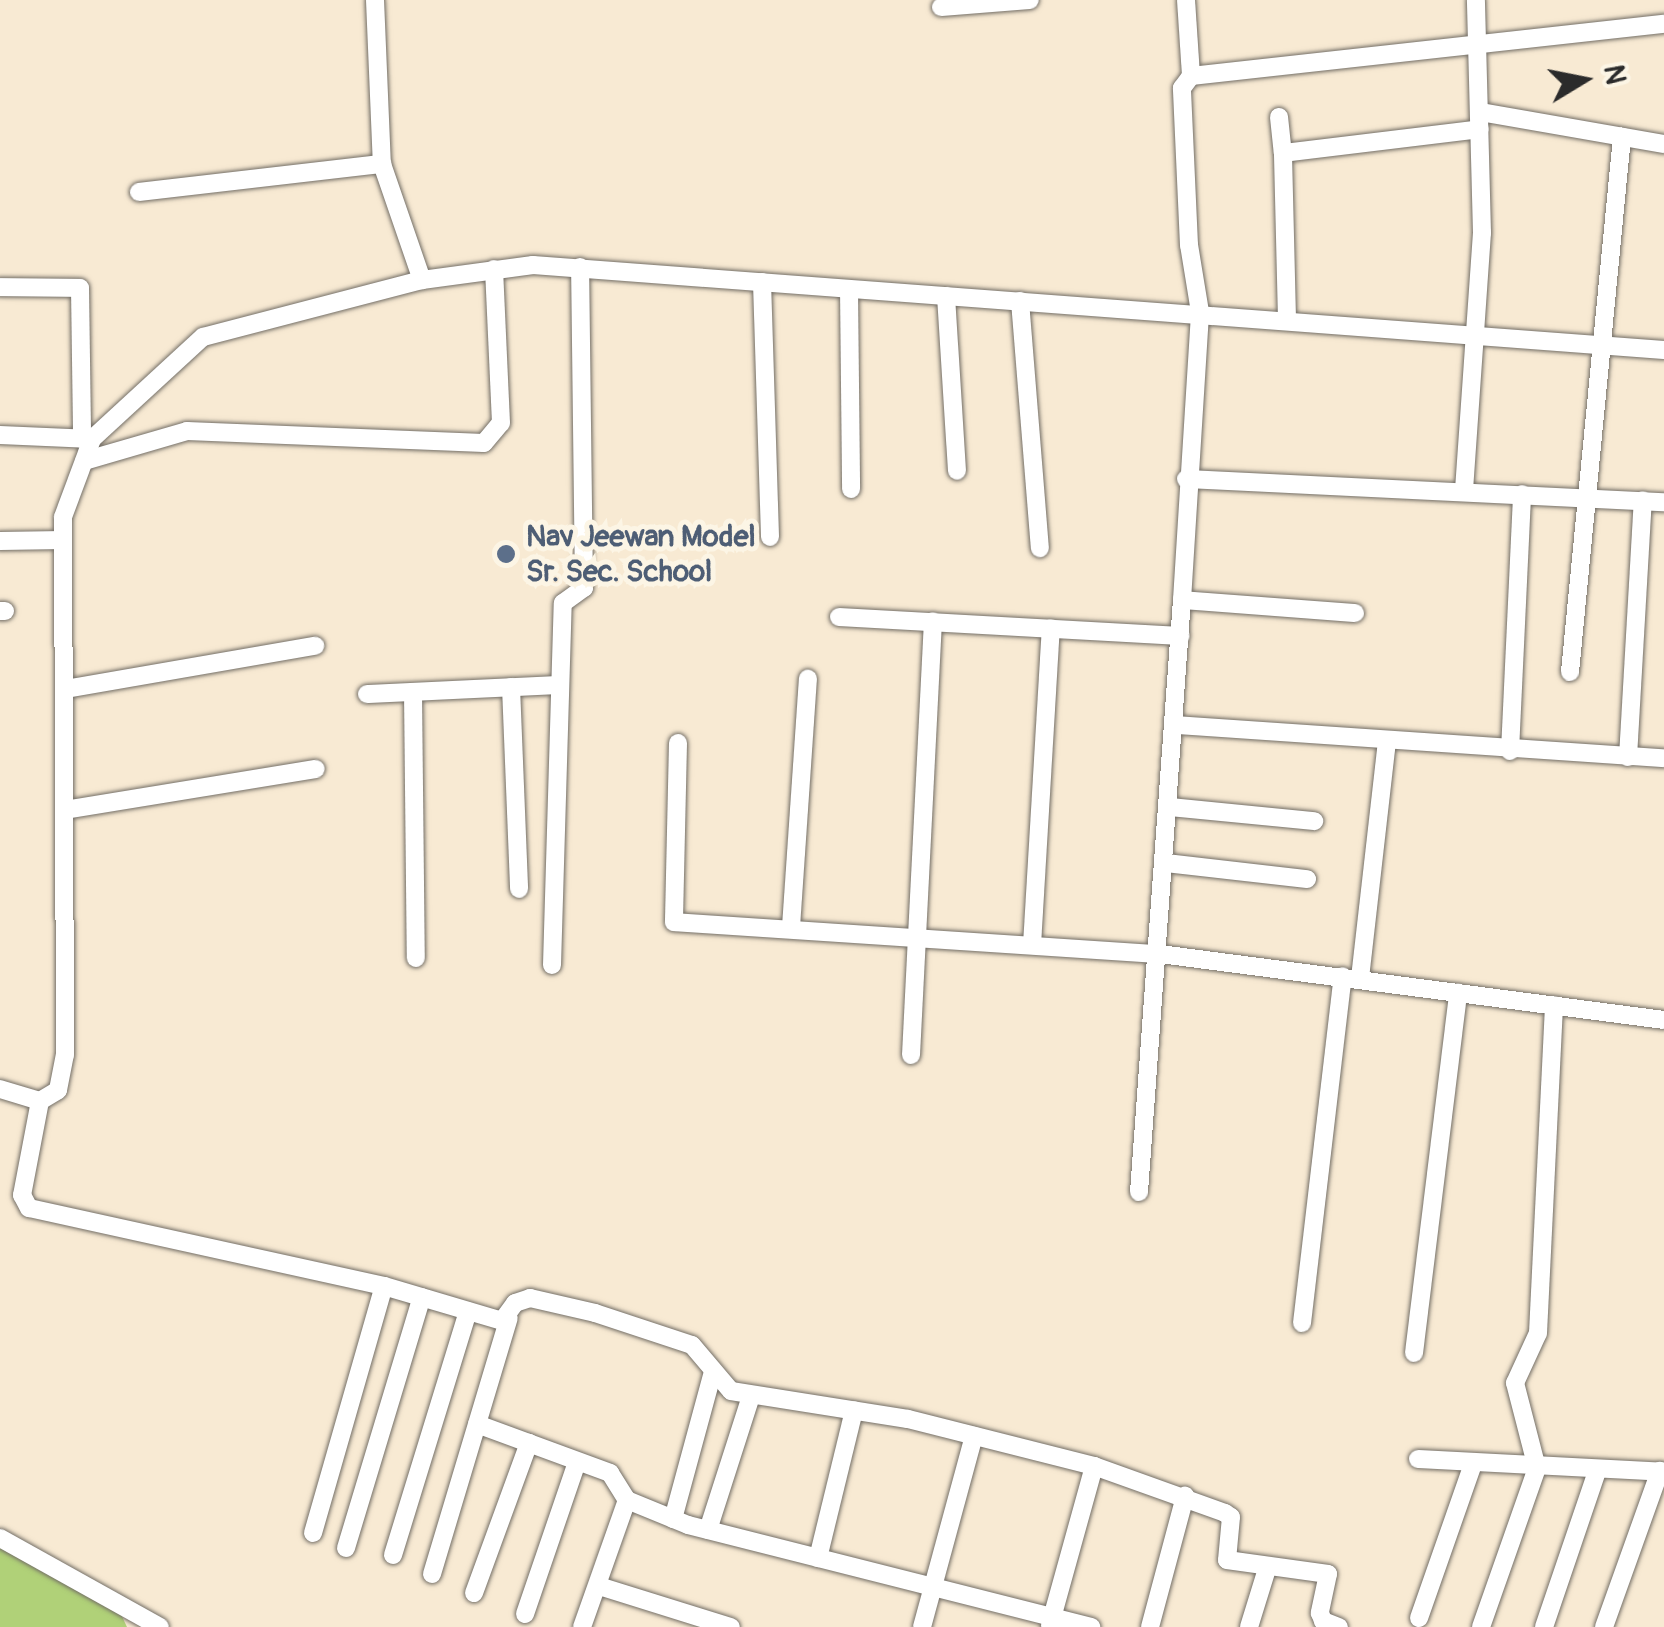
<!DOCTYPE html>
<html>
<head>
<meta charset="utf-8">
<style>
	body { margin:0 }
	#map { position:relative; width:1664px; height:1627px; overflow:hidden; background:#f8ead3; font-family:Pangolin,sans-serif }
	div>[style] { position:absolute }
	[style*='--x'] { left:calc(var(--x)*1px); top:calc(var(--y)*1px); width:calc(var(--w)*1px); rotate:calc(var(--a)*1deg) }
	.green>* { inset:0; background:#b0d178 }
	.roads { filter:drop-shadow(0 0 2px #736e66) drop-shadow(0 0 2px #736e66) }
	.minor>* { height:18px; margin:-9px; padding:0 9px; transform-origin:9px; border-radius:9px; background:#fff }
	.dots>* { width:28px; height:28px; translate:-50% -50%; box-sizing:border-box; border:5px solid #fcf5e5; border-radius:50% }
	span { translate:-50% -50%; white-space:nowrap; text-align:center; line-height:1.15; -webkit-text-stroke:10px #fcf5e5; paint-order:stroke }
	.service-label { font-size:30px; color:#4e5e75; font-weight:700 }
	.left { translate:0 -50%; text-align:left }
	.north { position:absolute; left:1534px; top:30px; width:100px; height:100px; -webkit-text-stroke:8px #fcf5e5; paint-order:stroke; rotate:80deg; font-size:28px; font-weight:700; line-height:40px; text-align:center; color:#2b2b2b }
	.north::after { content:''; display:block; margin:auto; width:35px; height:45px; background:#2b2b2b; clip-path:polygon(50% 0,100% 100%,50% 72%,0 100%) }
</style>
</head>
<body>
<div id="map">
	<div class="green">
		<i style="clip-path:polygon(0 1548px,119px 1610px,127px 1627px,0 1627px)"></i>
	</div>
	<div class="roads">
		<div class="minor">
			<i style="--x:375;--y:0;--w:164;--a:87.6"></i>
			<i style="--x:382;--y:164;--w:123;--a:71"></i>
			<i style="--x:1186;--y:0;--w:76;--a:86.2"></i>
			<i style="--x:941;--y:7;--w:89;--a:-4.5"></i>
			<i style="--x:1480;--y:112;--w:187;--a:9.9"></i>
			<i style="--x:1279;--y:117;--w:36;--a:84"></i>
			<i style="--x:139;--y:192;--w:245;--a:-6.6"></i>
			<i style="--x:762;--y:282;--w:255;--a:88.2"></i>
			<i style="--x:0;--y:287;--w:80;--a:0.7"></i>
			<i style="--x:80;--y:288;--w:151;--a:89.2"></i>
			<i style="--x:849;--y:289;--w:200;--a:89.4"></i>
			<i style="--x:946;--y:296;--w:175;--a:86.4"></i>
			<i style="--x:1020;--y:301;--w:248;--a:85.4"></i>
			<i style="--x:1287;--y:319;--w:166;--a:-91.4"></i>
			<i style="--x:1283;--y:153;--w:198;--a:-6.9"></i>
			<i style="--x:0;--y:435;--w:92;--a:2.5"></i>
			<i style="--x:84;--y:461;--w:107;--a:-16.2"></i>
			<i style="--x:187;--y:431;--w:297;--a:2.3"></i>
			<i style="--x:484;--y:443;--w:26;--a:-50"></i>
			<i style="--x:501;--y:423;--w:154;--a:-92.6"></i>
			<i style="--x:1186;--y:479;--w:479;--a:2.8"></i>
			<i style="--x:1464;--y:490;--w:258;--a:-86"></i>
			<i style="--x:1482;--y:233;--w:233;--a:-91.5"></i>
			<i style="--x:0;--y:541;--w:63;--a:-0.9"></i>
			<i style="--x:0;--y:611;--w:5;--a:0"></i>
			<i style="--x:1355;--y:613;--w:173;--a:-175.7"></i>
			<i style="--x:1182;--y:600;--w:289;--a:-86.4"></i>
			<i style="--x:1200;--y:312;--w:68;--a:-99.3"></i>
			<i style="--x:1189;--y:245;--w:157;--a:-92.6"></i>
			<i style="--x:1182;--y:88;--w:15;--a:-53"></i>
			<i style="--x:1191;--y:76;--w:476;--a:-6.3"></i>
			<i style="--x:839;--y:617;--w:342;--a:3.2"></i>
			<i style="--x:1570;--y:672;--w:538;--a:-84.45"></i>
			<i style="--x:511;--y:687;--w:202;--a:87.7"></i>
			<i style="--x:65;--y:689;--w:254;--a:-9.8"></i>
			<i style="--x:413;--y:692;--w:266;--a:89.4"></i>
			<i style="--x:367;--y:694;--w:193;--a:-2.7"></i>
			<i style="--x:1176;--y:725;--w:489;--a:3.9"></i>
			<i style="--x:678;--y:743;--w:179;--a:91.3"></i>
			<i style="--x:674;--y:922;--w:487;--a:3.8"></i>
			<i style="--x:1160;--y:954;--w:508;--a:7.46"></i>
			<i style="--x:1510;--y:751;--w:257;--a:-87.3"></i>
			<i style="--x:1628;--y:757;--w:257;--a:-86.7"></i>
			<i style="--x:1170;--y:807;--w:145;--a:5.6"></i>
			<i style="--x:65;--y:810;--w:254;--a:-9.3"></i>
			<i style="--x:1166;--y:863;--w:142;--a:6.5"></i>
			<i style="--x:791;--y:927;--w:249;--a:-86.1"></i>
			<i style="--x:1032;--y:945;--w:317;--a:-86.6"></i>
			<i style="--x:552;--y:965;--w:362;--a:-88.3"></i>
			<i style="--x:563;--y:603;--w:26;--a:-36"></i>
			<i style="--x:584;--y:588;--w:321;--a:-90.7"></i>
			<i style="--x:1360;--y:978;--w:238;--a:-83.5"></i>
			<i style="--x:911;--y:1055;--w:434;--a:-87.1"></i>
			<i style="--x:0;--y:1089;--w:42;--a:16.7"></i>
			<i style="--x:40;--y:1101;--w:96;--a:100.8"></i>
			<i style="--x:22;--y:1195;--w:15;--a:62"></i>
			<i style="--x:29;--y:1208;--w:363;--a:12.4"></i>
			<i style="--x:384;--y:1286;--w:123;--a:16.5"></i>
			<i style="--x:502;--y:1321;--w:22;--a:-54"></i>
			<i style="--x:515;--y:1303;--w:16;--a:-18"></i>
			<i style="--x:530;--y:1298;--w:67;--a:13"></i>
			<i style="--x:595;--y:1313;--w:102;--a:18.3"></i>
			<i style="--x:692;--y:1345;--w:60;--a:49.7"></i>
			<i style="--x:731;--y:1391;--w:179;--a:9"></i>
			<i style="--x:908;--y:1419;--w:192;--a:14.2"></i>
			<i style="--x:1094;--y:1466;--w:139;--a:19.7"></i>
			<i style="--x:1225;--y:1513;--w:7;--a:34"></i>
			<i style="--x:1231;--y:1517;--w:43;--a:95.3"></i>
			<i style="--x:1227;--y:1560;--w:102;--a:7.9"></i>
			<i style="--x:1328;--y:1574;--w:40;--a:102"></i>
			<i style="--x:1320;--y:1613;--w:9;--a:69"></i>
			<i style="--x:1323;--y:1621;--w:17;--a:21"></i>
			<i style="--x:40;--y:1101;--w:21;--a:-31"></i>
			<i style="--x:58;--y:1090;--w:36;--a:-79"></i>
			<i style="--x:65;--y:1055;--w:538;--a:-90.21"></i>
			<i style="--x:63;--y:517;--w:83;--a:-69.6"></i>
			<i style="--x:92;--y:439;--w:151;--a:-42.6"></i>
			<i style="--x:203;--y:337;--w:226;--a:-14.6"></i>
			<i style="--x:422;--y:280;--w:112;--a:-7.7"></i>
			<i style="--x:533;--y:265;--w:1134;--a:4.3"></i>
			<i style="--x:1139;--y:1192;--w:594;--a:-85.85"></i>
			<i style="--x:1302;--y:1323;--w:349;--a:-83.3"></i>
			<i style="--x:1414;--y:1353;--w:363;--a:-83"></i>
			<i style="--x:477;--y:1424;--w:142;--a:20.2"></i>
			<i style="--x:610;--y:1473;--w:32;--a:58"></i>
			<i style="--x:627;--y:1500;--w:66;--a:22.3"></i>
			<i style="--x:688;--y:1525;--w:416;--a:14.2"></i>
			<i style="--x:1418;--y:1459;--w:246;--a:3"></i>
			<i style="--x:673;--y:1519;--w:149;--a:-74.8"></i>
			<i style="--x:708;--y:1530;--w:141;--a:-72.2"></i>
			<i style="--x:313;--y:1533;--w:257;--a:-74"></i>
			<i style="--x:0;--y:1538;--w:183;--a:29.1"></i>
			<i style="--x:346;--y:1548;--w:262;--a:-73.2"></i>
			<i style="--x:393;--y:1555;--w:255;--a:-72.9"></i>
			<i style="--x:818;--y:1558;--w:152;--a:-76.3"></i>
			<i style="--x:432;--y:1574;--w:267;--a:-73.3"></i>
			<i style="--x:599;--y:1586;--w:138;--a:17.3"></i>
			<i style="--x:474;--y:1593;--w:160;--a:-69.9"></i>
			<i style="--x:525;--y:1614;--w:161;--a:-71.1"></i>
			<i style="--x:1419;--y:1618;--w:163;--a:-70.7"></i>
			<i style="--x:1050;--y:1625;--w:165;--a:-74.5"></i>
			<i style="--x:582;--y:1627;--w:135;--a:-70.5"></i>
			<i style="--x:922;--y:1627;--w:198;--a:-74.8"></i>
			<i style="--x:1150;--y:1627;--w:136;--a:-75"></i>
			<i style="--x:1249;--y:1627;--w:61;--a:-72.8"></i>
			<i style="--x:1481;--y:1627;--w:169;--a:-70.6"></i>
			<i style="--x:1537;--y:1468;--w:88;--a:-104.5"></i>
			<i style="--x:1515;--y:1383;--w:55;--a:-65.3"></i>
			<i style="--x:1538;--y:1333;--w:328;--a:-87.2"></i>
			<i style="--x:1544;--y:1627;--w:165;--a:-71.2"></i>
			<i style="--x:1604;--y:1627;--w:166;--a:-70.3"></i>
		</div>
	</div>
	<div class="dots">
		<i style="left:506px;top:554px;background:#5c6f8a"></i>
	</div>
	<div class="service-label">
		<span class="left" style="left:526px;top:554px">Nav Jeewan Model<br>Sr. Sec. School</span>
	</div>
	<div class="north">N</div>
</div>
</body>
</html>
